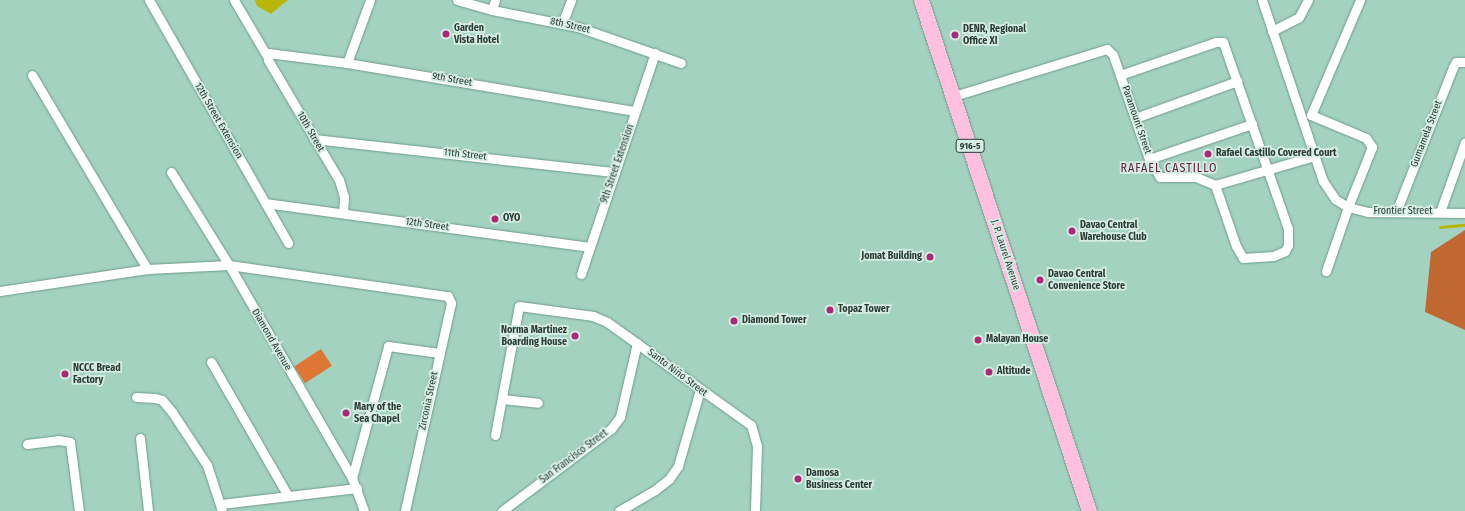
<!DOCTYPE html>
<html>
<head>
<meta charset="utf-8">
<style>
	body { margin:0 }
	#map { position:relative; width:1465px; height:511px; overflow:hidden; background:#a4d2c1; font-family:"Fira Sans Condensed",sans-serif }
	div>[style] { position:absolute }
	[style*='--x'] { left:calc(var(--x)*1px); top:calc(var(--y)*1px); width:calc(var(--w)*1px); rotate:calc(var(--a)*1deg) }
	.green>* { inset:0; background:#de7634; transform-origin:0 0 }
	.forest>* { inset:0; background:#bf6832 }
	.water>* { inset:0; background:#b6b70a }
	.stream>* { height:2.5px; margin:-1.25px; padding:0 1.25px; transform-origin:1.25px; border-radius:1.25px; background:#b6b70a }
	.roads { filter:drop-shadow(0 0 1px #709c8c) drop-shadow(0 0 1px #709c8c) }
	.minor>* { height:9px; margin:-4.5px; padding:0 4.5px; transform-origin:4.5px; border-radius:4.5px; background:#fff }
	.primary>* { height:15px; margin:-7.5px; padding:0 7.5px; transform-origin:7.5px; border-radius:7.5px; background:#fec0de }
	.dots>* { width:11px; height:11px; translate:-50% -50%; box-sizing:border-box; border:2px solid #d6ede4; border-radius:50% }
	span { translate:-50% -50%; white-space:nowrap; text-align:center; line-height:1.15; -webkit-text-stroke:3.5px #d6ede4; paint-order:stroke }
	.shield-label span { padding:1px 3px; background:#d6ede4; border:1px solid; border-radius:3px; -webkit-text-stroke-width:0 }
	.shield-label { font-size:9px; color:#2a3c35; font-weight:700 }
	.street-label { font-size:10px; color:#2a3c35 }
	.poi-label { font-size:10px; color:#2a3c35; font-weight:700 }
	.left { translate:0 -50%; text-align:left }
	.right { translate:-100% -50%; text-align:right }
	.quarter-label { font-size:12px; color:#622345; letter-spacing:1px }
</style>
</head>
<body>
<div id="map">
	<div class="green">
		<i style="left:321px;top:349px;width:20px;height:32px;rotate:57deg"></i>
	</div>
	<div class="forest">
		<i style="clip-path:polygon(1465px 230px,1465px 330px,1425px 312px,1431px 252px)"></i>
	</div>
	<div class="water">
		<i style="clip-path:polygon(255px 0,288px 0,271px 14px,257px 6px)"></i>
	</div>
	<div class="stream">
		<i style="--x:1440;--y:227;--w:25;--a:-5"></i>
	</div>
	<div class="roads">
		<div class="minor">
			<i style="--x:149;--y:0;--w:280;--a:60.2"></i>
			<i style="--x:234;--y:0;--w:65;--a:59.5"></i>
			<i style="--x:457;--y:0;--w:36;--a:16"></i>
			<i style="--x:492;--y:10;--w:88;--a:11.2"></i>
			<i style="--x:578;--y:27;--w:109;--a:19.3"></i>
			<i style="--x:1262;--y:0;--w:191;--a:71.4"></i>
			<i style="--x:1323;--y:181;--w:22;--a:56"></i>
			<i style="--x:1335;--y:199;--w:15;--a:32"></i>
			<i style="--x:1348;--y:207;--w:21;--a:14"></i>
			<i style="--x:1368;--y:212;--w:97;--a:0.6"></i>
			<i style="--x:492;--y:10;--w:10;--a:-73"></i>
			<i style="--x:562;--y:24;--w:26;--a:-69"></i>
			<i style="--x:1272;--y:31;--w:30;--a:-27"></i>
			<i style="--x:1299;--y:17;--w:19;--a:-62"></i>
			<i style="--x:347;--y:63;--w:67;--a:-69.9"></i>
			<i style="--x:32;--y:75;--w:226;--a:59.3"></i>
			<i style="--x:1120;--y:75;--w:102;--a:-19"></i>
			<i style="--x:1216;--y:42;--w:7;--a:0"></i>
			<i style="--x:1223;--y:42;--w:198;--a:70.8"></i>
			<i style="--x:1288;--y:229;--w:16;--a:90"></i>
			<i style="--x:1288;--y:245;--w:7;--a:117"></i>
			<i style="--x:1285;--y:251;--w:13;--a:157"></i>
			<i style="--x:1273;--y:256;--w:30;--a:176"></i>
			<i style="--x:1243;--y:258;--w:14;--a:-120"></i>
			<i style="--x:1236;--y:246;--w:65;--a:-109"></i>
			<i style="--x:954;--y:96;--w:160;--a:-17.1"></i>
			<i style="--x:1107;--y:49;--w:8;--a:45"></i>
			<i style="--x:1113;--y:55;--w:110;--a:70.9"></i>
			<i style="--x:1149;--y:159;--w:21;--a:59"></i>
			<i style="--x:1160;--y:177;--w:36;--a:0"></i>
			<i style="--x:1196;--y:177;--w:21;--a:23"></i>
			<i style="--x:1215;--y:185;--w:103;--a:-16.3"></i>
			<i style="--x:1311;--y:115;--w:60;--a:22.7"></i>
			<i style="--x:1366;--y:138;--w:11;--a:56"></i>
			<i style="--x:1372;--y:147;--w:65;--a:111.8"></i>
			<i style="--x:1348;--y:207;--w:68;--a:109"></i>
			<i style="--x:1311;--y:115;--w:125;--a:-66.9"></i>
			<i style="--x:1135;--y:118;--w:109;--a:-19.9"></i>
			<i style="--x:314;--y:139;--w:303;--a:6.3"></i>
			<i style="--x:1149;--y:159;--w:109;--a:-18.8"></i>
			<i style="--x:171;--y:172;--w:110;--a:58.1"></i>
			<i style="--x:229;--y:265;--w:246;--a:60"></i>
			<i style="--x:352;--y:478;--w:35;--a:70"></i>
			<i style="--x:265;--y:203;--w:328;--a:7.7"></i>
			<i style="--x:1396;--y:212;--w:156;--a:-68.5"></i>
			<i style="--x:1453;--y:67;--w:6;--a:-59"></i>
			<i style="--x:1456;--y:62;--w:9;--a:0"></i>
			<i style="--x:1440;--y:212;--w:74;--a:-70.3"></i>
			<i style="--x:343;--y:213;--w:16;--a:-86"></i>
			<i style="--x:344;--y:197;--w:18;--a:-106"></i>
			<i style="--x:339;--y:180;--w:139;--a:-120.6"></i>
			<i style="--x:268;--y:60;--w:7;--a:-90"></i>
			<i style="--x:268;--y:53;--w:80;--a:7.2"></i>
			<i style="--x:347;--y:63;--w:292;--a:9.5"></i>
			<i style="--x:581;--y:274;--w:233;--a:-71.5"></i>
			<i style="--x:0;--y:291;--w:149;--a:-8.5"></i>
			<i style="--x:147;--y:269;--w:82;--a:-2.8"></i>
			<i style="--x:229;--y:265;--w:221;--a:8.1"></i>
			<i style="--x:448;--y:296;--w:8;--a:67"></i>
			<i style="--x:451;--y:303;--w:213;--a:102.5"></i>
			<i style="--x:211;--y:362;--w:152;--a:60.1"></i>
			<i style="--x:136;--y:397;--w:19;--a:3"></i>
			<i style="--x:155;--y:398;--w:7;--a:16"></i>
			<i style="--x:162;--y:400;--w:16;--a:50"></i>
			<i style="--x:172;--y:412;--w:64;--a:56.6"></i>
			<i style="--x:207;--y:465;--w:48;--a:71.9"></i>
			<i style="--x:502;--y:399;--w:36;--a:6"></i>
			<i style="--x:495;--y:435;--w:131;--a:-79.5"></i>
			<i style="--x:519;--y:306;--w:75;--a:7.7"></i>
			<i style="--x:593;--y:316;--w:15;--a:23"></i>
			<i style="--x:607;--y:322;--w:177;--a:35.6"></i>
			<i style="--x:751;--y:425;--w:22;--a:74"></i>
			<i style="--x:757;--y:446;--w:65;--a:91.8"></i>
			<i style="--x:140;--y:438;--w:73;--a:83.7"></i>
			<i style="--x:27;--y:444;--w:31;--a:-7"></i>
			<i style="--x:58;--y:440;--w:12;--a:9"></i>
			<i style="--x:70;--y:442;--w:70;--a:82.6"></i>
			<i style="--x:352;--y:478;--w:137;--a:-74.7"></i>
			<i style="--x:388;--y:346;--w:52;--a:7.7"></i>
			<i style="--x:221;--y:504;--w:137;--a:-6.7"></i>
			<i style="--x:502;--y:511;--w:136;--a:-37"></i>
			<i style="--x:611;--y:429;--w:15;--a:-53"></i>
			<i style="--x:620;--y:417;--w:76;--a:-77.1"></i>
			<i style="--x:619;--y:511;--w:42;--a:-30.3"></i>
			<i style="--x:655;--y:490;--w:18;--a:-38"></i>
			<i style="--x:669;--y:479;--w:16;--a:-55"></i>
			<i style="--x:678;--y:466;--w:79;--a:-73.9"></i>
		</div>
		<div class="primary">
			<i style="--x:921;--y:0;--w:538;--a:71.8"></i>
		</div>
	</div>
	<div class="dots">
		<i style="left:446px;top:34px;background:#aa2874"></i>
		<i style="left:955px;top:35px;background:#aa2874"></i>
		<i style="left:1208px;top:154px;background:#aa2874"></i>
		<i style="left:495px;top:219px;background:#aa2874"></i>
		<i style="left:1072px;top:231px;background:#aa2874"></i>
		<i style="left:930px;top:257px;background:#aa2874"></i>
		<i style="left:1040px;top:280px;background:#aa2874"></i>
		<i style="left:830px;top:310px;background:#aa2874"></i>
		<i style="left:734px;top:321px;background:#aa2874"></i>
		<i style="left:575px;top:336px;background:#aa2874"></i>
		<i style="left:978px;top:340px;background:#aa2874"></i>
		<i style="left:989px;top:372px;background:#aa2874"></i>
		<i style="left:65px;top:374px;background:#aa2874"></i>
		<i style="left:346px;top:413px;background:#aa2874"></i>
		<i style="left:798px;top:479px;background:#aa2874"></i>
	</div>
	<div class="shield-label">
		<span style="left:970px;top:146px">916-5</span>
	</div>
	<div class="street-label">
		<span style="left:570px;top:26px;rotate:13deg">8th Street</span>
		<span style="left:452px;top:80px;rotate:10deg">9th Street</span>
		<span style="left:1136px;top:120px;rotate:71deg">Paramount Street</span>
		<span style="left:218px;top:121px;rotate:60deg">12th Street Extension</span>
		<span style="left:310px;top:132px;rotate:60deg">10th Street</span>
		<span style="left:1427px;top:134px;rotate:-69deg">Gumamela Street</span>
		<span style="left:465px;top:155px;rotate:6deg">11th Street</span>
		<span style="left:618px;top:164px;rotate:-71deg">9th Street Extension</span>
		<span style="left:1403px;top:212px">Frontier Street</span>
		<span style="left:427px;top:225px;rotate:8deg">12th Street</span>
		<span style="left:1005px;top:255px;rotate:72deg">J. P. Laurel Avenue</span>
		<span style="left:271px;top:340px;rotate:60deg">Diamond Avenue</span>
		<span style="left:677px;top:373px;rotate:37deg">Santo Niño Street</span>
		<span style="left:429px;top:401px;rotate:-78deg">Zirconia Street</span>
		<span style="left:574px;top:457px;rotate:-37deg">San Francisco Street</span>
	</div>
	<div class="poi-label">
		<span class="left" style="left:454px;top:34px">Garden<br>Vista Hotel</span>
		<span class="left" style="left:963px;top:35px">DENR, Regional<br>Office XI</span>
		<span class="left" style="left:1216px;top:154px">Rafael Castillo Covered Court</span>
		<span class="left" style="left:503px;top:219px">OYO</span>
		<span class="left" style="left:1080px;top:231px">Davao Central<br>Warehouse Club</span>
		<span class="right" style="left:922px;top:257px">Jomat Building</span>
		<span class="left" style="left:1048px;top:280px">Davao Central<br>Convenience Store</span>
		<span class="left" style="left:838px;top:310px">Topaz Tower</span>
		<span class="left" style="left:742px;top:321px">Diamond Tower</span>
		<span class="right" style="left:567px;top:336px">Norma Martinez<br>Boarding House</span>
		<span class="left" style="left:986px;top:340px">Malayan House</span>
		<span class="left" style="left:73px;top:374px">NCCC Bread<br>Factory</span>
		<span class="left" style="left:997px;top:372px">Altitude</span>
		<span class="left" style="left:354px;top:413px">Mary of the<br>Sea Chapel</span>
		<span class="left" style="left:806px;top:479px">Damosa<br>Business Center</span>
	</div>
	<div class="quarter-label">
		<span style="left:1169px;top:169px">RAFAEL CASTILLO</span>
	</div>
</div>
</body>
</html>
